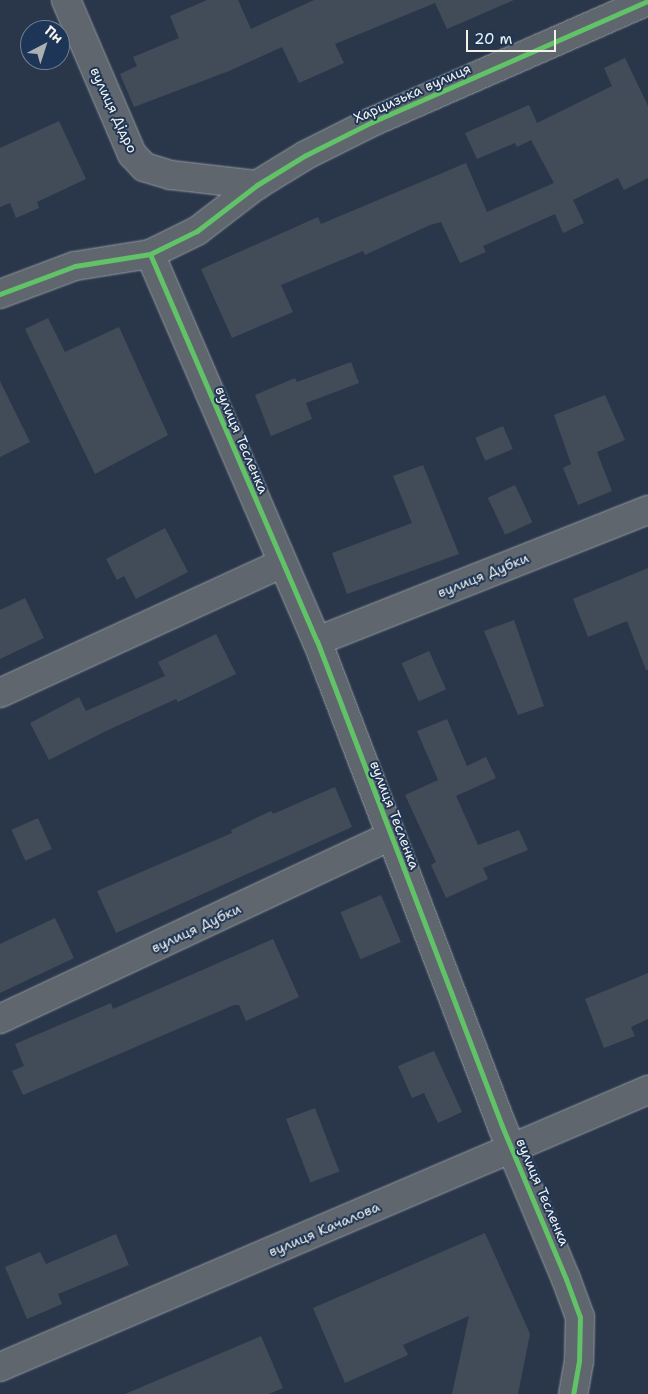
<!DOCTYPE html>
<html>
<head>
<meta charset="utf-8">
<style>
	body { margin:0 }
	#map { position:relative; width:648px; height:1394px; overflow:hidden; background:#2a374a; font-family:"Shantell Sans",sans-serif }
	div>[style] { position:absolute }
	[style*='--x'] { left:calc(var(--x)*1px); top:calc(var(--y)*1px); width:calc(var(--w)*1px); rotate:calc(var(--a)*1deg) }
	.building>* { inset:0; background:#424c59; transform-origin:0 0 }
	.roads { filter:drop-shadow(0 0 1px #979ca3) drop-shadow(0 0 1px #979ca3) }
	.minor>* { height:28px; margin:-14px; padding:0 14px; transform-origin:14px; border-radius:14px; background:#60666e }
	.cycleway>* { height:5px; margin:-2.5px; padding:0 2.5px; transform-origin:2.5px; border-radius:2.5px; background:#61c268 }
	span { translate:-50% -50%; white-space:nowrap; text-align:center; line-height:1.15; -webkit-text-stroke:4px #1d3557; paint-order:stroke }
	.street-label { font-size:14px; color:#f4f1e8 }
	.north { position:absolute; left:20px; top:20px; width:50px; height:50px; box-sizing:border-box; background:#1d3557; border:1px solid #738091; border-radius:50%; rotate:40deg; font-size:14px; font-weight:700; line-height:20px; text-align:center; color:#f4f1e8 }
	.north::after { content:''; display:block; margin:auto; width:18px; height:22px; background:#adb0b1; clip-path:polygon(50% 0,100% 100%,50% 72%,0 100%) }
	.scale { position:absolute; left:466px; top:30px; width:90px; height:22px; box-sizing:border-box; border:2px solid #f4f1e8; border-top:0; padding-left:6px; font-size:15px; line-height:18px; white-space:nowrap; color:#f4f1e8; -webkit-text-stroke:4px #1d3557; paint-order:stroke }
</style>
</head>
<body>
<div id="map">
	<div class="building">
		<i style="clip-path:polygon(207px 0,238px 0,251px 29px,314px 0,514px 0,447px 29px,435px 3px,335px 44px,344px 63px,299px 83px,282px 47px,229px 71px,134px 107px,120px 74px,137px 66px,133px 57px,179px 38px,170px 16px)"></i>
		<i style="clip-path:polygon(625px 58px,648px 106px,648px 178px,624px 190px,618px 178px,573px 200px,584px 223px,563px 233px,555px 214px,483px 246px,486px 252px,460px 263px,441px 222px,430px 225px,365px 255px,363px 251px,281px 285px,293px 312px,232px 338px,201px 269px,318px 217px,321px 224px,466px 163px,487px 212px,554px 183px,531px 140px,517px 147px,515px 143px,477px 159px,465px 133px,529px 105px,537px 123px,612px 86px,604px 68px)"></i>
		<i style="clip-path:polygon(59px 121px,86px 179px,37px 202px,39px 208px,16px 218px,10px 203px,0 207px,0 148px)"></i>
		<i style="clip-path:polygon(48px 318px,65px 352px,119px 327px,168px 435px,95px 474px,25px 329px)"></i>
		<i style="clip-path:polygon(351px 362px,359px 383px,306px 403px,312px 419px,271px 436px,255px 395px,295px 378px,297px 382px)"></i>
		<i style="clip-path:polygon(0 381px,30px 442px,0 457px)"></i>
		<i style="clip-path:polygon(605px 395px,625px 440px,597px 452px,612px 491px,578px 505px,563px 468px,571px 464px,554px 415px)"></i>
		<i style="left:503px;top:426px;width:25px;height:30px;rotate:67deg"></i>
		<i style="clip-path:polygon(423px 465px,459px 554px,347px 594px,332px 553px,412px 523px,393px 476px)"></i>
		<i style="left:515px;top:485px;width:41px;height:30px;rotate:65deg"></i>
		<i style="clip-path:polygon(165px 528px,188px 572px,136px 599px,124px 576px,117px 580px,106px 559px)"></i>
		<i style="clip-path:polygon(648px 568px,648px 670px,646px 670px,627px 621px,588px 637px,573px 599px)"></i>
		<i style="clip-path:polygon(25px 598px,44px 638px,0 659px,0 610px)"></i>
		<i style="clip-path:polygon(514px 620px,544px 706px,518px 715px,484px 631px)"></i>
		<i style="clip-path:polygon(216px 634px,236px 674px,178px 702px,176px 699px,106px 731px,49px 760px,30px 723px,79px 697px,86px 711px,165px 676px,158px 662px)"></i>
		<i style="left:429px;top:651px;width:42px;height:30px;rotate:66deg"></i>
		<i style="clip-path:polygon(447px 719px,467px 766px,486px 757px,496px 778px,456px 796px,478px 845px,519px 830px,528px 850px,483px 868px,488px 879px,446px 898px,431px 865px,436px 862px,405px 795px,438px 780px,417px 731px)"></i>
		<i style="clip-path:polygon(335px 787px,352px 827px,116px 933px,97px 891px,232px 833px,231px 830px,271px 811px,273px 814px)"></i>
		<i style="left:38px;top:818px;width:34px;height:29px;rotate:66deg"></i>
		<i style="left:381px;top:895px;width:51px;height:44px;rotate:67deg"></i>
		<i style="clip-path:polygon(55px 918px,74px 958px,0 993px,0 944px)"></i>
		<i style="clip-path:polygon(273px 939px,299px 997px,246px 1021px,239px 1005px,234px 1005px,23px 1095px,12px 1071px,24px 1066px,15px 1044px,111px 1003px,113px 1009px)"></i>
		<i style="clip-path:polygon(648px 973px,648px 1019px,631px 1027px,635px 1036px,604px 1048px,585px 999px)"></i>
		<i style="clip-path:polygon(434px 1051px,462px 1112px,438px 1123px,424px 1093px,412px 1098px,398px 1066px)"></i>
		<i style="left:315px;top:1108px;width:68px;height:31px;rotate:69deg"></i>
		<i style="clip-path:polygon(485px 1233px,530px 1334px,518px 1394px,452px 1394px,469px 1316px,403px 1345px,408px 1355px,345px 1383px,313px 1308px)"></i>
		<i style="clip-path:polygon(116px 1234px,129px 1265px,58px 1294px,62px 1304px,27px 1319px,5px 1267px,40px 1252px,46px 1264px)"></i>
		<i style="clip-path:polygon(261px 1336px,283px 1388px,269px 1394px,125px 1394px)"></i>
	</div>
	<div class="roads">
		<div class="minor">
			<i style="--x:66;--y:0;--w:168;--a:66.8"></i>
			<i style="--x:132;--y:154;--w:18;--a:47"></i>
			<i style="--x:144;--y:167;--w:28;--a:17"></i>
			<i style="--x:171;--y:175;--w:87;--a:6.6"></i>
			<i style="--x:150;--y:254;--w:421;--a:66.7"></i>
			<i style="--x:317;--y:641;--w:519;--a:69.12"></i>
			<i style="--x:502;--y:1126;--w:166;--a:67.3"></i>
			<i style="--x:566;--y:1279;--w:40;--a:69.8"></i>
			<i style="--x:580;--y:1317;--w:44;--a:91.3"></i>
			<i style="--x:579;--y:1361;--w:34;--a:100"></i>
			<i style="--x:0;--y:294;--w:80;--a:-20.5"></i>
			<i style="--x:75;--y:266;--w:76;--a:-9.1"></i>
			<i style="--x:150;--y:254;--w:52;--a:-26.1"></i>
			<i style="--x:197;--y:231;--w:76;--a:-37.5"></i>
			<i style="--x:257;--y:185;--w:57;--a:-31.5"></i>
			<i style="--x:306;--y:155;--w:74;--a:-26.6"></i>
			<i style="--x:372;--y:122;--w:301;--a:-23.7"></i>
			<i style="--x:317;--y:641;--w:356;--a:-21.6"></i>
			<i style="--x:0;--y:693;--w:311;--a:-24.7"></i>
			<i style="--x:0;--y:1019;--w:432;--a:-25.1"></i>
			<i style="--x:0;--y:1367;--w:705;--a:-23.15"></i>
		</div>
	</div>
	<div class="cycleway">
		<i style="--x:150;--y:254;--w:421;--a:66.7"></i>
		<i style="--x:317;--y:641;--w:519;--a:69.12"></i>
		<i style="--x:502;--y:1126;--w:166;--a:67.3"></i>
		<i style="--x:566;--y:1279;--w:40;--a:69.8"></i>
		<i style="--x:580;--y:1317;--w:44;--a:91.3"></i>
		<i style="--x:579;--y:1361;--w:34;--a:100"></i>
		<i style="--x:0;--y:294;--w:80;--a:-20.5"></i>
		<i style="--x:75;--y:266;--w:76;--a:-9.1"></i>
		<i style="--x:150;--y:254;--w:52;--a:-26.1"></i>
		<i style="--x:197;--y:231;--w:76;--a:-37.5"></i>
		<i style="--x:257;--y:185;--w:57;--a:-31.5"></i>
		<i style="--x:306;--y:155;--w:74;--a:-26.6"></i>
		<i style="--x:372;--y:122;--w:301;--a:-23.7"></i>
	</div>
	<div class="street-label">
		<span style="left:412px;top:93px;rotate:-24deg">Харцизька вулиця</span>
		<span style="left:114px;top:110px;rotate:65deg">вулиця Дідро</span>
		<span style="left:242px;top:440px;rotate:67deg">вулиця Тесленка</span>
		<span style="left:483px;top:575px;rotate:-22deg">вулиця Дубки</span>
		<span style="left:395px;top:815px;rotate:69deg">вулиця Тесленка</span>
		<span style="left:196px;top:928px;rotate:-25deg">вулиця Дубки</span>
		<span style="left:543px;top:1192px;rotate:67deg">вулиця Тесленка</span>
		<span style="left:324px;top:1229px;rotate:-23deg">вулиця Качалова</span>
	</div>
	<div class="north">Пн</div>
	<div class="scale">20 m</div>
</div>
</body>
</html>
